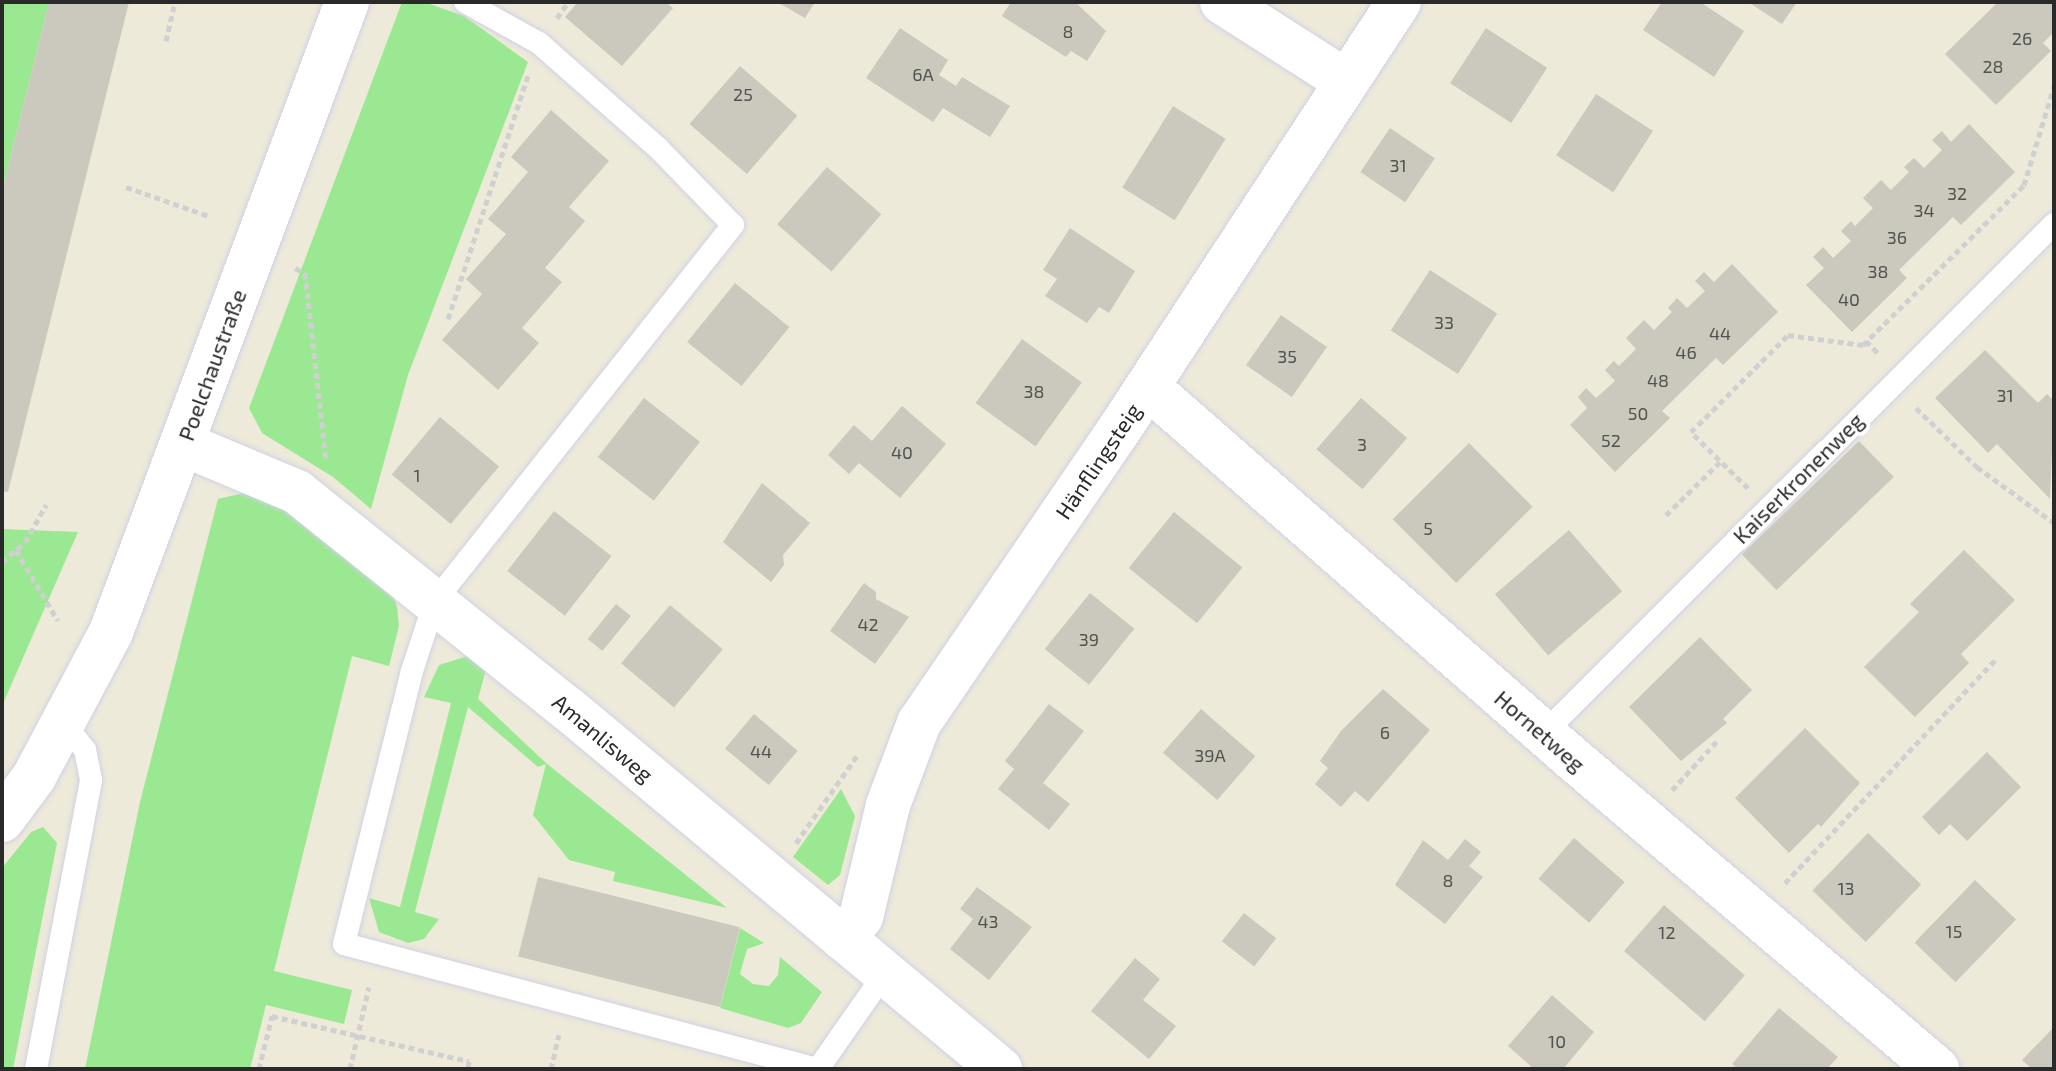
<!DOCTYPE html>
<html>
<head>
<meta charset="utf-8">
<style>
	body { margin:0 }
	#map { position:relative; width:2056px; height:1071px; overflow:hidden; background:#edeada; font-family:"Exo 2",sans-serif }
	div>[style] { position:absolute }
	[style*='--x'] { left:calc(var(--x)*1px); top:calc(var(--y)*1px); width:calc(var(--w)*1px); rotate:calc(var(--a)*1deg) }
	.green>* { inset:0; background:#9be892 }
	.building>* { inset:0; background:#cbc9bd; transform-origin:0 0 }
	.path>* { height:5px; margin-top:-2.5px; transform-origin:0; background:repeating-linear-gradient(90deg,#d0d0d0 0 6px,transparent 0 10px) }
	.roads { filter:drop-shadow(0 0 2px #d1d0e4) drop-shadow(0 0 2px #d1d0e4) }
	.lane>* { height:22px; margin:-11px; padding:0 11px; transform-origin:11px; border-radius:11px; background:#fff }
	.street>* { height:44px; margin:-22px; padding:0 22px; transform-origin:22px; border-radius:22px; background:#fff }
	.secondary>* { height:44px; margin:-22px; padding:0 22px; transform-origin:22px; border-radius:22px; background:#fff }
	span { translate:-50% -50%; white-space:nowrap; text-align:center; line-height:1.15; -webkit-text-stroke:8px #fff; paint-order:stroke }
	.number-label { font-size:18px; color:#52524f }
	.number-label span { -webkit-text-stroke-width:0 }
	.street-label { font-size:22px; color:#2a2a2a }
	.frame { position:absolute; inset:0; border:4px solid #2a2a2a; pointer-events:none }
</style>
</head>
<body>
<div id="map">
	<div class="green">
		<i style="clip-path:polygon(2px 2px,49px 2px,2px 191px)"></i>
		<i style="clip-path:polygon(402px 2px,424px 2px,464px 16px,528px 62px,408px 375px,371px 509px,333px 477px,262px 433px,249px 408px)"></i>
		<i style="clip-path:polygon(244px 493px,271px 498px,392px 592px,397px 607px,399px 626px,389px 666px,352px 656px,274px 971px,352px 990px,344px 1024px,266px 1005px,250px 1069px,85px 1069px,140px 802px,218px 499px)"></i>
		<i style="clip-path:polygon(2px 529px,78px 532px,2px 706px)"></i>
		<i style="clip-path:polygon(468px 656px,486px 669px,478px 699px,546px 763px,727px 908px,613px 881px,615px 872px,569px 860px,533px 815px,546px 764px,538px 767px,468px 707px,415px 912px,439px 919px,424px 939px,408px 943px,379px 932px,369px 898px,400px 907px,451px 703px,424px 697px,439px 665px)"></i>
		<i style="clip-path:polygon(841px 789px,855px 816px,840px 875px,828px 885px,793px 857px)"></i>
		<i style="clip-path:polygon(43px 827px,57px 843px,13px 1069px,2px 1069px,2px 868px,31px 832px)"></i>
		<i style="clip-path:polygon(740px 928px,764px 943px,747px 949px,740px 974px,753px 984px,769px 986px,778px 975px,780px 957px,822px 992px,801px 1023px,788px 1028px,720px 1008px)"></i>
	</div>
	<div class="building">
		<i style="clip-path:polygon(49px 2px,129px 2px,8px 492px,2px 491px,2px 191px)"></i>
		<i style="clip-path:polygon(578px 2px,666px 2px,673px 8px,622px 66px,565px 17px)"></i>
		<i style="clip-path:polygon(777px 2px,815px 2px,805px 18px)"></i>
		<i style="clip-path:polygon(1011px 2px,1075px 2px,1106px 31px,1087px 61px,1071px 51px,1066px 57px,1002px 16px)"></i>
		<i style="clip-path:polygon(1662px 2px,1700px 2px,1744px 31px,1714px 77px,1643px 30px)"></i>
		<i style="clip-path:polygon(1748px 2px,1797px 2px,1782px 24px)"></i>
		<i style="clip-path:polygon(1998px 2px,2054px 2px,2054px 32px,2043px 43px,2051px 51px,1996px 105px,1945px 54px)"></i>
		<i style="clip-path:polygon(900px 28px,948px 60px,939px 75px,956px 86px,962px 77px,1010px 106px,990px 137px,943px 108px,933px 122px,866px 78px)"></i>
		<i style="left:1486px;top:28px;width:73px;height:66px;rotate:33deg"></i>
		<i style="left:740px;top:66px;width:76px;height:77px;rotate:41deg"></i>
		<i style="left:1596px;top:94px;width:68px;height:73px;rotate:33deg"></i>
		<i style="left:1173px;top:106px;width:62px;height:96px;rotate:32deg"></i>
		<i style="clip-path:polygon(551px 110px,609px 161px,569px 207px,585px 221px,545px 268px,562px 282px,522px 328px,539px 343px,498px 390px,442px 340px,482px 294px,466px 279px,506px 234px,488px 219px,528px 172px,511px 157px)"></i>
		<i style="clip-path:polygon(1969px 124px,2015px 172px,1961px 225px,1953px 217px,1899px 270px,1907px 278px,1852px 332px,1806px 285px,1824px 268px,1813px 257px,1823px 247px,1833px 258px,1851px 241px,1841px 231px,1851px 221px,1855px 226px,1873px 208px,1863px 198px,1881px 180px,1891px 190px,1909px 172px,1904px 167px,1914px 158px,1924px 168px,1942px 150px,1932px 140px,1942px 131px,1951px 142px)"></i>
		<i style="left:1390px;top:128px;width:54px;height:53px;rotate:34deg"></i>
		<i style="left:827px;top:167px;width:72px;height:76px;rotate:41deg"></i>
		<i style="clip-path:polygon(1070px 228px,1135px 271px,1109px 313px,1099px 307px,1087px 323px,1045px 296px,1057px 279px,1043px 270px)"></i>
		<i style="clip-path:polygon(1732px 264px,1778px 312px,1723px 365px,1716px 358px,1662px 411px,1670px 418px,1615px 472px,1570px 425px,1587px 408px,1578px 397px,1586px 388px,1596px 398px,1615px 381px,1605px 370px,1614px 361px,1619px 366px,1636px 349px,1626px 338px,1644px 320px,1654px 330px,1672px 312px,1668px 308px,1677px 298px,1687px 308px,1705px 291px,1695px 281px,1704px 272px,1714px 282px)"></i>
		<i style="left:1430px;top:270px;width:80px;height:72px;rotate:33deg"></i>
		<i style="left:735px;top:283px;width:70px;height:76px;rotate:39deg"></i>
		<i style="left:1281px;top:315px;width:56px;height:61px;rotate:35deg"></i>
		<i style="left:1022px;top:339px;width:74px;height:79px;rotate:36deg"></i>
		<i style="clip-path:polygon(1985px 350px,2038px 403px,2047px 394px,2054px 401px,2050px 499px,1997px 444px,1988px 453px,1935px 398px)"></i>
		<i style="left:644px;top:398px;width:71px;height:75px;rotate:38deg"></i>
		<i style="left:1361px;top:398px;width:61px;height:68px;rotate:41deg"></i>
		<i style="clip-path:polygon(902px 406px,946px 444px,900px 498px,859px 463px,849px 474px,828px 455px,854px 425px,872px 441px)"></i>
		<i style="left:440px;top:417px;width:77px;height:75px;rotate:40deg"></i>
		<i style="left:1859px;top:441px;width:50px;height:163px;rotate:46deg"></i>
		<i style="left:1469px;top:443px;width:90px;height:108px;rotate:45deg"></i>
		<i style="clip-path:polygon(762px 483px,810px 523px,783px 555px,784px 565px,771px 582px,723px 542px)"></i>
		<i style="left:554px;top:511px;width:73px;height:76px;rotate:38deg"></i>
		<i style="left:1174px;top:512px;width:88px;height:72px;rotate:39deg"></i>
		<i style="left:1569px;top:530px;width:81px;height:98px;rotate:49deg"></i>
		<i style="clip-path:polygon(1964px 550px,2015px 600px,1961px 654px,1969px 663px,1915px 717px,1864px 667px,1919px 612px,1910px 604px)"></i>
		<i style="clip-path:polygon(864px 583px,876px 592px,876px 599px,909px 617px,875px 664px,830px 631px)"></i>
		<i style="left:1090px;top:593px;width:57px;height:72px;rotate:39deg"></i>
		<i style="left:616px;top:604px;width:19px;height:45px;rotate:39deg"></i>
		<i style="left:670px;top:605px;width:69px;height:76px;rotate:40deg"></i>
		<i style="clip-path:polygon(1700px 637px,1752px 690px,1723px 719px,1727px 723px,1681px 761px,1629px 707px)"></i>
		<i style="clip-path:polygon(1383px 689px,1430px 730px,1368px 802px,1355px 791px,1341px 807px,1315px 784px,1328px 768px,1320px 761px,1341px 731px)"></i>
		<i style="clip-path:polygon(1049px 704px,1084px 731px,1043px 783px,1070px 804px,1049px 830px,998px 789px,1014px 769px,1005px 761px)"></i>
		<i style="left:1201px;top:709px;width:72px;height:58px;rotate:41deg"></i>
		<i style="left:754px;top:714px;width:57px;height:45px;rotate:40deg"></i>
		<i style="clip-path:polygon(1805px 728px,1860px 783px,1821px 827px,1818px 824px,1789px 853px,1735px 798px)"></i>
		<i style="clip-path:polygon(1987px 752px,2021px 787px,1967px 841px,1950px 824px,1939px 835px,1922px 817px)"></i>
		<i style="left:1868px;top:833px;width:74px;height:80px;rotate:44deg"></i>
		<i style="left:1574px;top:838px;width:67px;height:54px;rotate:41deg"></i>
		<i style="clip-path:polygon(1465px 839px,1481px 852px,1469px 866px,1483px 877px,1445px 924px,1395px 885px,1423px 840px,1448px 860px)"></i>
		<i style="left:538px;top:877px;width:208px;height:82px;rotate:14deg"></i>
		<i style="left:1975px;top:880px;width:57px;height:87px;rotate:44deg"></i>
		<i style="clip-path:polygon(977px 887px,1032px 927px,989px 980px,950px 949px,973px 919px,960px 909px)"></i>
		<i style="left:1664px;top:905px;width:107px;height:61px;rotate:41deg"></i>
		<i style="left:1244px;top:913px;width:41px;height:36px;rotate:38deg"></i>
		<i style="clip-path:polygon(1135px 958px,1160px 979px,1143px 1000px,1176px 1026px,1149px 1059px,1091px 1011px)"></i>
		<i style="clip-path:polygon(1552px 995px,1594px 1032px,1563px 1069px,1534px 1069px,1508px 1046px)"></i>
		<i style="clip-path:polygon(1779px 1008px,1838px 1057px,1827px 1069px,1738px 1069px,1732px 1064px)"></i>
		<i style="clip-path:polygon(2054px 1027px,2054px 1069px,2032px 1069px,2022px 1060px)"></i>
	</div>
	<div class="path">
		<i style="--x:557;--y:18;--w:19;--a:-55"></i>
		<i style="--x:166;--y:41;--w:40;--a:-77"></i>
		<i style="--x:126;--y:187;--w:88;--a:19.3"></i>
		<i style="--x:295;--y:268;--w:11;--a:27"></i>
		<i style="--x:305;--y:273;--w:189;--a:83.6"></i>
		<i style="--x:448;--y:319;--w:256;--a:-71.8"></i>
		<i style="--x:1866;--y:341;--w:18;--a:45"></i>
		<i style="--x:1916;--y:408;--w:85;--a:44"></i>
		<i style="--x:1977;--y:467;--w:95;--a:36"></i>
		<i style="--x:1748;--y:488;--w:80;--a:-135.5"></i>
		<i style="--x:1691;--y:432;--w:137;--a:-45"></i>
		<i style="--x:1788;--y:335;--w:76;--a:7.6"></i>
		<i style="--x:1863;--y:345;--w:227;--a:-44.8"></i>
		<i style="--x:2024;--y:185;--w:103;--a:-73.1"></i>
		<i style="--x:1666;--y:515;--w:77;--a:-44.5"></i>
		<i style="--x:16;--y:550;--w:82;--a:59.4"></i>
		<i style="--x:2;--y:562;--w:30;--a:-41"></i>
		<i style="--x:25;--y:542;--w:43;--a:-60.4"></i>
		<i style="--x:1672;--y:790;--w:68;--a:-47.4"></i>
		<i style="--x:796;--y:843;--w:106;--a:-55"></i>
		<i style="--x:1785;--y:883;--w:306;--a:-46.7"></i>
		<i style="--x:259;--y:1069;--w:55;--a:-76.2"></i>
		<i style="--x:272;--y:1016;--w:202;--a:12.9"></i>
		<i style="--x:469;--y:1061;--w:8;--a:97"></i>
		<i style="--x:350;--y:1069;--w:84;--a:-77"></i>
		<i style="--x:551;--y:1069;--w:35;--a:-77"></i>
	</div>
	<div class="roads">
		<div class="lane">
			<i style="--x:465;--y:2;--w:85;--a:29"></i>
			<i style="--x:539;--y:43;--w:159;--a:41.4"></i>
			<i style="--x:658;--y:148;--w:107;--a:45.8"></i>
			<i style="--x:733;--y:225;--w:480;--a:128.4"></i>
			<i style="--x:435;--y:601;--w:74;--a:108.2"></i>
			<i style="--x:412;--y:671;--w:281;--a:104"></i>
			<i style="--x:344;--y:944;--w:489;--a:14.8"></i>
			<i style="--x:1543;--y:734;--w:722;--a:-44.94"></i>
			<i style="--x:36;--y:1069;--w:294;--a:-79.2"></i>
			<i style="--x:91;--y:780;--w:31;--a:-101"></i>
			<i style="--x:85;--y:750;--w:34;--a:-128"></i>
			<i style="--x:818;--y:1069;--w:117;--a:-55.1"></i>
		</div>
		<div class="street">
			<i style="--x:1222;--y:2;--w:148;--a:32.6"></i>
			<i style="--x:1148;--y:387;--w:565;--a:41.2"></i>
			<i style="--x:1573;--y:759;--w:478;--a:40.4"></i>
			<i style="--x:183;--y:444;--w:124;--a:22.8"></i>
			<i style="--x:297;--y:492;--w:346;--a:38.7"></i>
			<i style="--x:567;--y:708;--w:564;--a:39.82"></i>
			<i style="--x:843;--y:939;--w:28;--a:-51"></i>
			<i style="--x:861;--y:917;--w:115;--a:-76.4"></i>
			<i style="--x:888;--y:805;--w:88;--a:-69.3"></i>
			<i style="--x:919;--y:723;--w:351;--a:-55.7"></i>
			<i style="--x:1117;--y:433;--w:515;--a:-56.8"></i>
		</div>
		<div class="secondary">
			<i style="--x:2;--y:820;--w:54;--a:-53.3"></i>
			<i style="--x:34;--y:777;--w:164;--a:-62"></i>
			<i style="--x:111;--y:632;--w:673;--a:-69.46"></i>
		</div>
	</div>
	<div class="number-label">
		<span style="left:1068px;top:31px">8</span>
		<span style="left:2022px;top:38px">26</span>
		<span style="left:1993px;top:66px">28</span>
		<span style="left:923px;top:74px">6A</span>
		<span style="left:743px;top:94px">25</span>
		<span style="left:1398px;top:165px">31</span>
		<span style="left:1957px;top:193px">32</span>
		<span style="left:1924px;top:210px">34</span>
		<span style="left:1897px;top:237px">36</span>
		<span style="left:1878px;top:271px">38</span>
		<span style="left:1849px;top:299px">40</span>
		<span style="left:1444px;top:322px">33</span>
		<span style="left:1720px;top:333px">44</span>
		<span style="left:1686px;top:352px">46</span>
		<span style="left:1287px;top:356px">35</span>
		<span style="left:1658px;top:380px">48</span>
		<span style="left:1034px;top:391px">38</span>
		<span style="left:2005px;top:395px">31</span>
		<span style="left:1638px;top:413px">50</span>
		<span style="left:1611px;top:440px">52</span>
		<span style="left:1362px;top:444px">3</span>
		<span style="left:902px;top:452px">40</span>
		<span style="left:417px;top:475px">1</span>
		<span style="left:1428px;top:528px">5</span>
		<span style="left:868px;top:624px">42</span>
		<span style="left:1089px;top:639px">39</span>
		<span style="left:1385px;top:732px">6</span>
		<span style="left:761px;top:751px">44</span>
		<span style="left:1210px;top:755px">39A</span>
		<span style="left:1448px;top:880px">8</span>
		<span style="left:1846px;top:888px">13</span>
		<span style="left:988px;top:921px">43</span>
		<span style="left:1954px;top:931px">15</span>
		<span style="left:1667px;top:932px">12</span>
		<span style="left:1557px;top:1041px">10</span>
	</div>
	<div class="street-label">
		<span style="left:212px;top:365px;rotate:-70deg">Poelchaustraße</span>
		<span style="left:1098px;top:461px;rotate:-56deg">Hänflingsteig</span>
		<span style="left:1798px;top:478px;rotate:-45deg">Kaiserkronenweg</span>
		<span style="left:1540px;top:731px;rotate:41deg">Hornetweg</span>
		<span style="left:603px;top:738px;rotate:40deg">Amanlisweg</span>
	</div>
	<div class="frame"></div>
</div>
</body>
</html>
